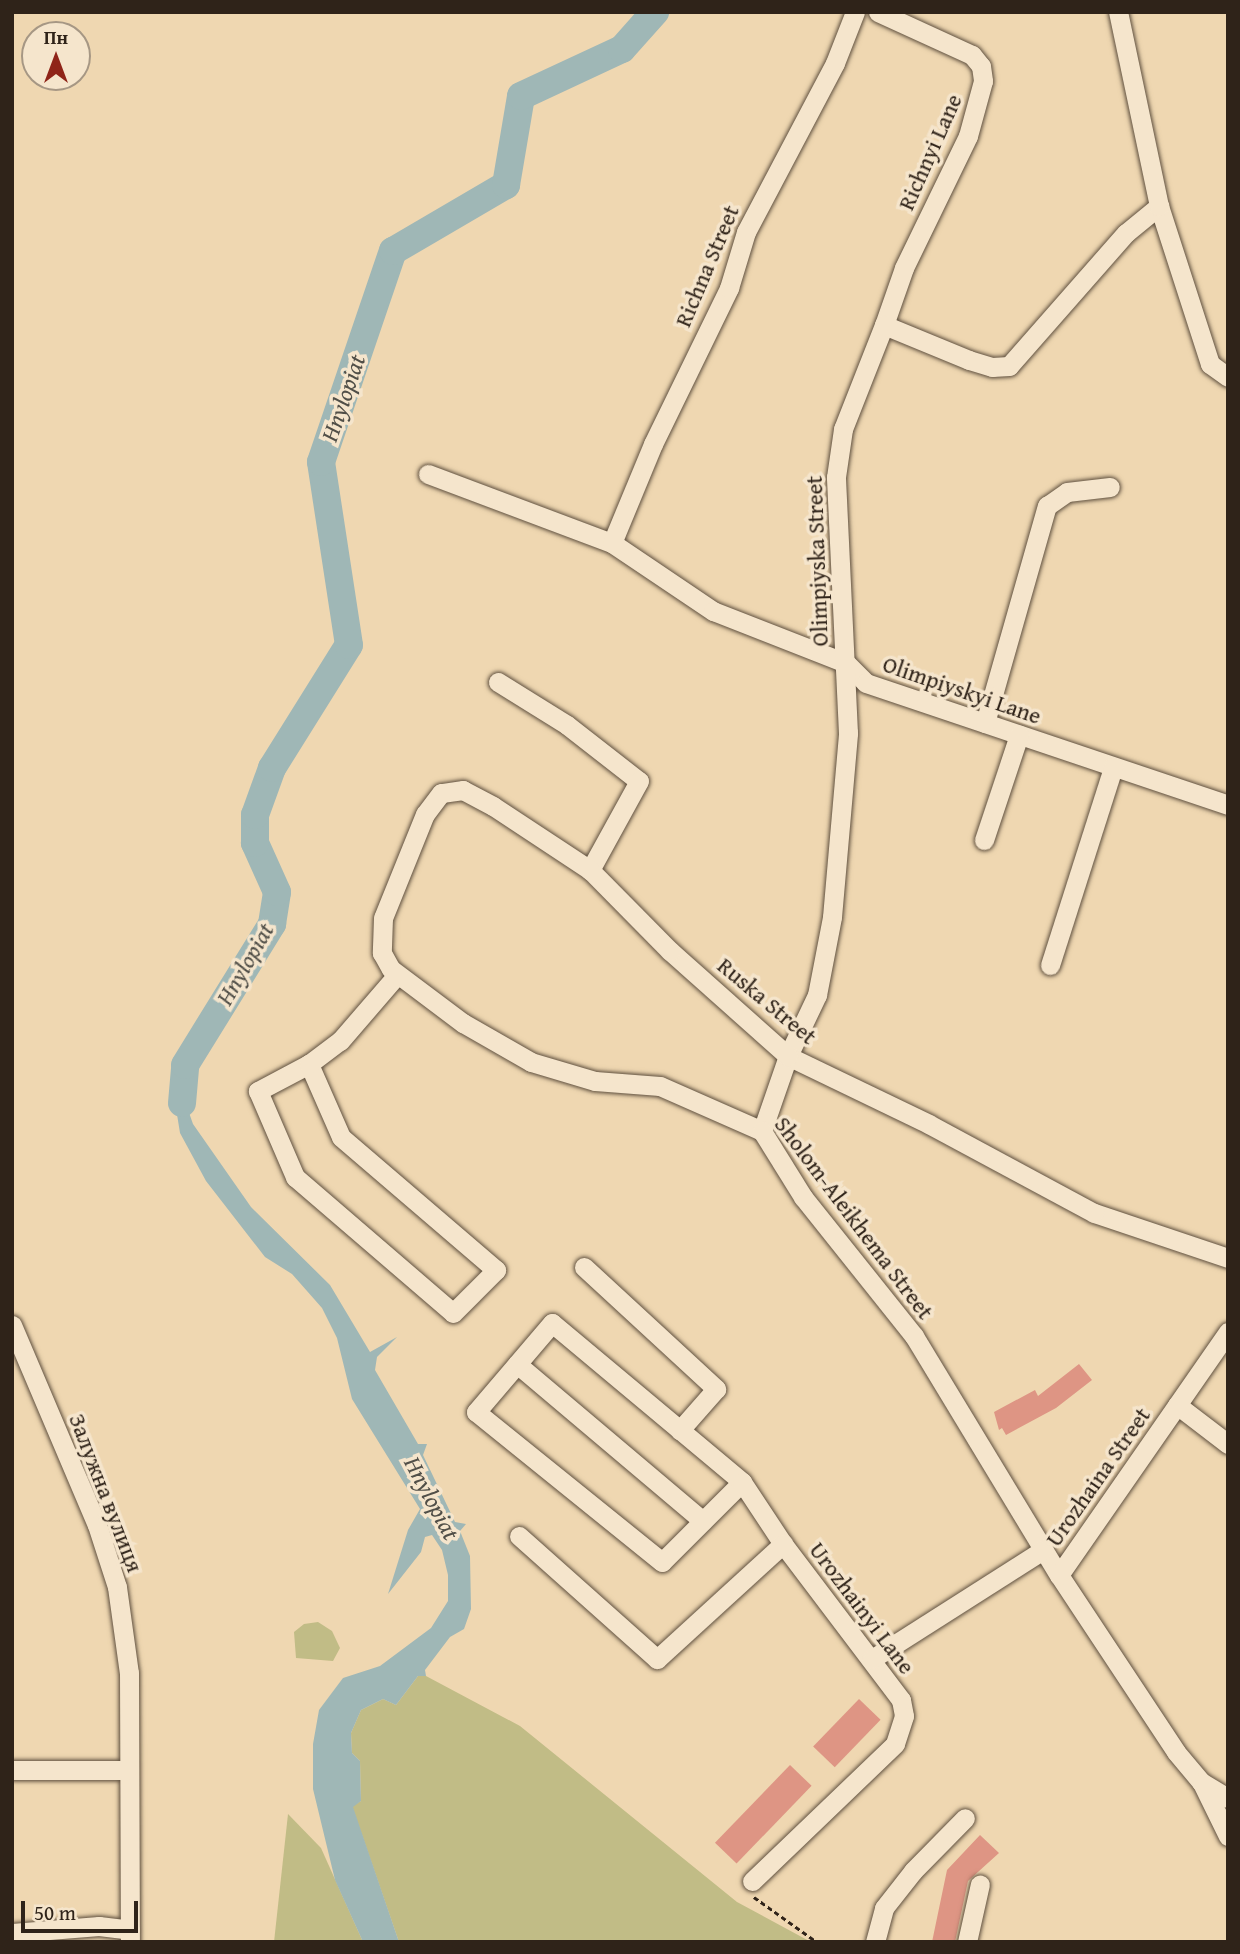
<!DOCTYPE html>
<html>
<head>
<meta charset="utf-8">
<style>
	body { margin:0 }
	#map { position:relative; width:1240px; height:1954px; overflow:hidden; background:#efd7b1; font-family:"Gentium Book Plus",serif }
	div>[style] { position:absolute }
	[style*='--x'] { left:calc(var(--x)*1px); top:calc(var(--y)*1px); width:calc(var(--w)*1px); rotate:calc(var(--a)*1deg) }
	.green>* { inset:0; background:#c1bc86 }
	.water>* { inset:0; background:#9fb7b6 }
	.river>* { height:28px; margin:-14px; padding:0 14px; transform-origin:14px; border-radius:14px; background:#9fb7b6 }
	.building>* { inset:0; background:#de9584; transform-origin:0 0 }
	.path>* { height:2.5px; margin-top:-1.25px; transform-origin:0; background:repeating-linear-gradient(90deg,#2f2319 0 5px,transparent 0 8.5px) }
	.roads { filter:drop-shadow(0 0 2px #5f503f) drop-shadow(0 0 2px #5f503f) }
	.minor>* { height:19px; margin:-9.5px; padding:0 9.5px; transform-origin:9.5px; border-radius:9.5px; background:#f5e5cc }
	span { translate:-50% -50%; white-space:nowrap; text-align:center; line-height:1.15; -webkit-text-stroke:7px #f5e5cc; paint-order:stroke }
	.street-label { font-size:23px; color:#2f2319 }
	.water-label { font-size:24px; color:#514f48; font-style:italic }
	.frame { position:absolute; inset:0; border:14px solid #2f2319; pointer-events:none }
	.north { position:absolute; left:21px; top:21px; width:70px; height:70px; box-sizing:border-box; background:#f5e5cc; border:2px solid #a69784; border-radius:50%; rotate:0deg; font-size:19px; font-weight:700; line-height:28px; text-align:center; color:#2f2319 }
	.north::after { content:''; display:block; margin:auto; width:24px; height:32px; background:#8f2418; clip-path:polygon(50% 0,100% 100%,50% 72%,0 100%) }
	.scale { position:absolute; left:21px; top:1901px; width:117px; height:32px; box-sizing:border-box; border:4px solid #2f2319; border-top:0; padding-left:9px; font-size:21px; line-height:24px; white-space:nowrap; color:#2f2319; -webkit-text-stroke:5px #f5e5cc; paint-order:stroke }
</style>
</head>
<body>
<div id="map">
	<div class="green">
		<i style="clip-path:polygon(318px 1622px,332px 1631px,340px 1648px,333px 1661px,296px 1658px,294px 1632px,304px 1624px)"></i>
		<i style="clip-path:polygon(418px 1676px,426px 1676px,520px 1726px,737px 1902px,811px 1942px,399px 1942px,352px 1806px,361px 1801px,360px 1761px,352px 1753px,351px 1733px,361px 1710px,383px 1699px,396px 1705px)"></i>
		<i style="clip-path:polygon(288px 1814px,321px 1848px,363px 1942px,274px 1942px)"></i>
	</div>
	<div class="water">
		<i style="clip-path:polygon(185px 1065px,187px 1107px,193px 1124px,251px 1207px,330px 1285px,370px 1352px,397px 1337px,377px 1357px,375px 1370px,418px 1444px,427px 1444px,423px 1455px,455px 1522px,466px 1524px,460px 1531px,470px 1556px,471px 1609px,464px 1629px,450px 1637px,425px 1670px,426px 1676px,418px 1676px,396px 1705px,383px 1699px,361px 1710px,351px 1733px,352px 1753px,360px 1761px,361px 1801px,353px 1807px,399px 1942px,363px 1942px,335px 1880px,313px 1789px,313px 1744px,319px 1710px,343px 1678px,380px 1666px,431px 1628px,448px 1601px,448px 1575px,442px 1550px,432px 1535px,425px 1537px,421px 1552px,388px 1594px,408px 1530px,420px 1509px,352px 1399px,337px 1338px,322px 1308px,292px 1274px,265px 1257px,206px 1181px,180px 1133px,174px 1096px)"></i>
	</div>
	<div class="river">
		<i style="--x:182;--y:1103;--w:38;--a:-85"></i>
		<i style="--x:185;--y:1065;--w:166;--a:-58.3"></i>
		<i style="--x:272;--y:924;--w:32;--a:-81"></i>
		<i style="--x:277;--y:892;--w:54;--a:-114.2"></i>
		<i style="--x:255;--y:843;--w:28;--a:-90"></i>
		<i style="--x:255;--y:815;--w:50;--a:-70.1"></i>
		<i style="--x:272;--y:768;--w:145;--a:-58"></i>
		<i style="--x:349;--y:645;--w:185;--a:-98.7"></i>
		<i style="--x:321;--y:462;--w:223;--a:-71.2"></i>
		<i style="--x:393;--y:251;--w:131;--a:-30.3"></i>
		<i style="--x:506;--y:185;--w:90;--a:-80.4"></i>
		<i style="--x:521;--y:96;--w:111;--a:-25"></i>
		<i style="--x:622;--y:49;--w:50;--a:-48.3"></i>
	</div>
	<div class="building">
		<i style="clip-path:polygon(1079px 1364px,1092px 1380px,1056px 1408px,1006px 1435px,1002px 1428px,999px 1430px,994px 1412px,1035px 1390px,1038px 1396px)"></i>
		<i style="left:859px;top:1699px;width:30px;height:66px;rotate:44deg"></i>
		<i style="left:790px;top:1765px;width:30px;height:108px;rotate:44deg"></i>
		<i style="clip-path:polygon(980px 1835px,999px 1853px,968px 1881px,955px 1942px,932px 1942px,947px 1870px)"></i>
	</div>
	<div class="path">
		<i style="--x:754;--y:1897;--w:77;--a:35.5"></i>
	</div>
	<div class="roads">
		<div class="minor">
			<i style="--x:878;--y:12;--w:103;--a:24.6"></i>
			<i style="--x:972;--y:55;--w:14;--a:51"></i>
			<i style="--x:981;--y:66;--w:15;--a:82"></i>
			<i style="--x:983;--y:81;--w:57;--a:105.3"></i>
			<i style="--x:968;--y:136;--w:147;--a:115.9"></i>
			<i style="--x:904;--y:268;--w:60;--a:109.3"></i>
			<i style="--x:1159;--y:206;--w:166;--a:72.1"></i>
			<i style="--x:1210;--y:364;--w:22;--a:36"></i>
			<i style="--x:428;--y:474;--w:197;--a:20.6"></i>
			<i style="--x:612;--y:543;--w:122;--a:34"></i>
			<i style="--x:713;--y:611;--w:143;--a:21.4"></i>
			<i style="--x:846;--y:663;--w:28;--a:45"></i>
			<i style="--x:866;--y:683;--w:382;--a:18.6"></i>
			<i style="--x:612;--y:543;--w:107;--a:-67.5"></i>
			<i style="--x:653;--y:444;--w:174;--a:-64"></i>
			<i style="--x:729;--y:288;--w:59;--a:-73.1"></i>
			<i style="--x:746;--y:232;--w:191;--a:-62.2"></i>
			<i style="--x:835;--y:63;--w:55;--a:-68.6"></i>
			<i style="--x:498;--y:682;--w:81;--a:31.9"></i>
			<i style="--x:567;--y:725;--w:91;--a:37.9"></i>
			<i style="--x:639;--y:781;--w:102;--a:118.8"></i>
			<i style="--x:985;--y:723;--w:226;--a:-74.1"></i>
			<i style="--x:1047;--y:506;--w:24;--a:-35"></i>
			<i style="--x:1067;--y:492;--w:43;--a:-6.6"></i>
			<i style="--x:984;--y:840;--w:111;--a:-71.6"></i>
			<i style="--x:1050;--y:965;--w:208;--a:-72.3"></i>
			<i style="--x:309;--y:1064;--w:58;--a:152.1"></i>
			<i style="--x:258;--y:1091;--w:94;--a:66.7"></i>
			<i style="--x:295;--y:1177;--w:208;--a:40.7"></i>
			<i style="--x:453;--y:1313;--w:61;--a:-45"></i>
			<i style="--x:496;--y:1270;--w:204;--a:-139.4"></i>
			<i style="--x:341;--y:1137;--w:80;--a:-113.7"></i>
			<i style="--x:309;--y:1064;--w:39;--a:-37"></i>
			<i style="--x:340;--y:1041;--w:87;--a:-49.2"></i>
			<i style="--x:762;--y:1131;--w:79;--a:-70.9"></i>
			<i style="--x:788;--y:1056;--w:68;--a:-64.6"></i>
			<i style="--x:817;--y:995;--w:79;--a:-79.1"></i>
			<i style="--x:832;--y:917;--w:185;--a:-85"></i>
			<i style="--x:848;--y:733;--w:256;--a:-92.7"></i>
			<i style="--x:836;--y:477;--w:49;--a:-81.7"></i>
			<i style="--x:843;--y:429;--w:112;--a:-68.5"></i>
			<i style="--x:884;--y:325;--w:92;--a:22.4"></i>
			<i style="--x:969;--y:360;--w:24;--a:17"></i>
			<i style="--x:992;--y:367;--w:17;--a:-3"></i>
			<i style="--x:1009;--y:366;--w:177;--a:-48.7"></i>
			<i style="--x:1126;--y:233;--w:43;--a:-39.3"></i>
			<i style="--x:1159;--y:206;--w:198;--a:-101.9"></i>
			<i style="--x:1228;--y:1258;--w:141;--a:-161.4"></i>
			<i style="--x:1094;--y:1213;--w:187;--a:-151.7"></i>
			<i style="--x:929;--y:1124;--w:157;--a:-154.3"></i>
			<i style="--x:788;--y:1056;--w:158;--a:-138.3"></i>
			<i style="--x:670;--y:951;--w:114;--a:-134.6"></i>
			<i style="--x:590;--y:870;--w:116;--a:-146.6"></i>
			<i style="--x:493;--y:806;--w:34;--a:-152"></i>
			<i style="--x:463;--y:790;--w:22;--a:172"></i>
			<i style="--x:441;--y:793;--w:26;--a:127"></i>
			<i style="--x:425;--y:814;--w:112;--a:112"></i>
			<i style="--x:383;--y:918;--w:35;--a:92"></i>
			<i style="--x:382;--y:953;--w:18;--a:61"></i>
			<i style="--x:391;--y:969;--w:90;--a:36.9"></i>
			<i style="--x:463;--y:1023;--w:78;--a:29.8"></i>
			<i style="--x:531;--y:1062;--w:67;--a:16.5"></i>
			<i style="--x:595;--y:1081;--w:65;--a:4.4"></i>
			<i style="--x:660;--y:1086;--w:111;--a:23.8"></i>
			<i style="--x:762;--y:1131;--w:78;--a:58.2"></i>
			<i style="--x:803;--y:1197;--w:178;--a:51.4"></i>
			<i style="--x:914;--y:1336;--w:280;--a:58.8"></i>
			<i style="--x:1059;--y:1575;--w:212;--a:56.5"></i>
			<i style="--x:1176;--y:1752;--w:39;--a:50"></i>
			<i style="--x:1201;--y:1782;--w:31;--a:31"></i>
			<i style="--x:584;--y:1267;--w:180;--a:42.7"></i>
			<i style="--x:716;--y:1389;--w:55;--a:131.3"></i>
			<i style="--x:12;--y:1325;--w:217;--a:67"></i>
			<i style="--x:97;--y:1525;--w:65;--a:72.1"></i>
			<i style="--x:117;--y:1587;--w:87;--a:82.1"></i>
			<i style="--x:129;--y:1673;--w:269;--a:89.8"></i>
			<i style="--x:517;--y:1364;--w:243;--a:40.2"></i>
			<i style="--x:1177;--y:1405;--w:64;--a:37.4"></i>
			<i style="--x:742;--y:1482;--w:113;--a:135"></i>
			<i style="--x:662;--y:1562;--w:239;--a:-141.1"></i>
			<i style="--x:476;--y:1412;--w:117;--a:-49.5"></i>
			<i style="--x:552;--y:1323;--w:248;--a:39.9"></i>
			<i style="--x:742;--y:1482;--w:74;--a:56.5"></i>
			<i style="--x:783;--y:1544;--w:196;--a:52.9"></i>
			<i style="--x:901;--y:1700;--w:16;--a:79"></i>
			<i style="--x:904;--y:1716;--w:29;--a:108"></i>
			<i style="--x:895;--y:1744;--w:198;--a:136.2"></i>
			<i style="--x:519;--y:1536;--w:185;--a:41.7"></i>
			<i style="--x:657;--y:1659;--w:171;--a:-42.4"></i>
			<i style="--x:1059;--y:1575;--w:296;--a:-55.2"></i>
			<i style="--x:872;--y:1659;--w:203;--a:-32.5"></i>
			<i style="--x:12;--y:1770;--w:115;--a:0"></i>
			<i style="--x:1202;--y:1783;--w:59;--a:63.9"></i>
			<i style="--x:12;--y:1933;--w:87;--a:-4.6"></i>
			<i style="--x:99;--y:1926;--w:31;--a:7"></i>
			<i style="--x:875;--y:1942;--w:35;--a:-75"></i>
			<i style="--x:884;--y:1908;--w:47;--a:-51.9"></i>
			<i style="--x:913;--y:1871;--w:74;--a:-45.5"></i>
			<i style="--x:967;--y:1942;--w:59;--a:-77.4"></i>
		</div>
	</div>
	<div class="street-label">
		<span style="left:930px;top:152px;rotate:-66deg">Richnyi Lane</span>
		<span style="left:707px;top:266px;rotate:-67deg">Richna Street</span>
		<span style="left:817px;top:561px;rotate:-92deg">Olimpiyska Street</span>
		<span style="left:962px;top:690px;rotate:19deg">Olimpiyskyi Lane</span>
		<span style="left:767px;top:1001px;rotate:40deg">Ruska Street</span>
		<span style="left:854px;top:1218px;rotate:53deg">Sholom-Aleikhema Street</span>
		<span style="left:1098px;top:1477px;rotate:-55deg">Urozhaina Street</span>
		<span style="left:106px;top:1493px;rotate:69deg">Залужна вулиця</span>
		<span style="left:862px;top:1608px;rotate:53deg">Urozhainyi Lane</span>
	</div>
	<div class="water-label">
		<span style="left:343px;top:398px;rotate:-71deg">Hnylopiat</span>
		<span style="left:245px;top:964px;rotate:-60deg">Hnylopiat</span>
		<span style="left:432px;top:1498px;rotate:62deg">Hnylopiat</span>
	</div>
	<div class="frame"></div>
	<div class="north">Пн</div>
	<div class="scale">50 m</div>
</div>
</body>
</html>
